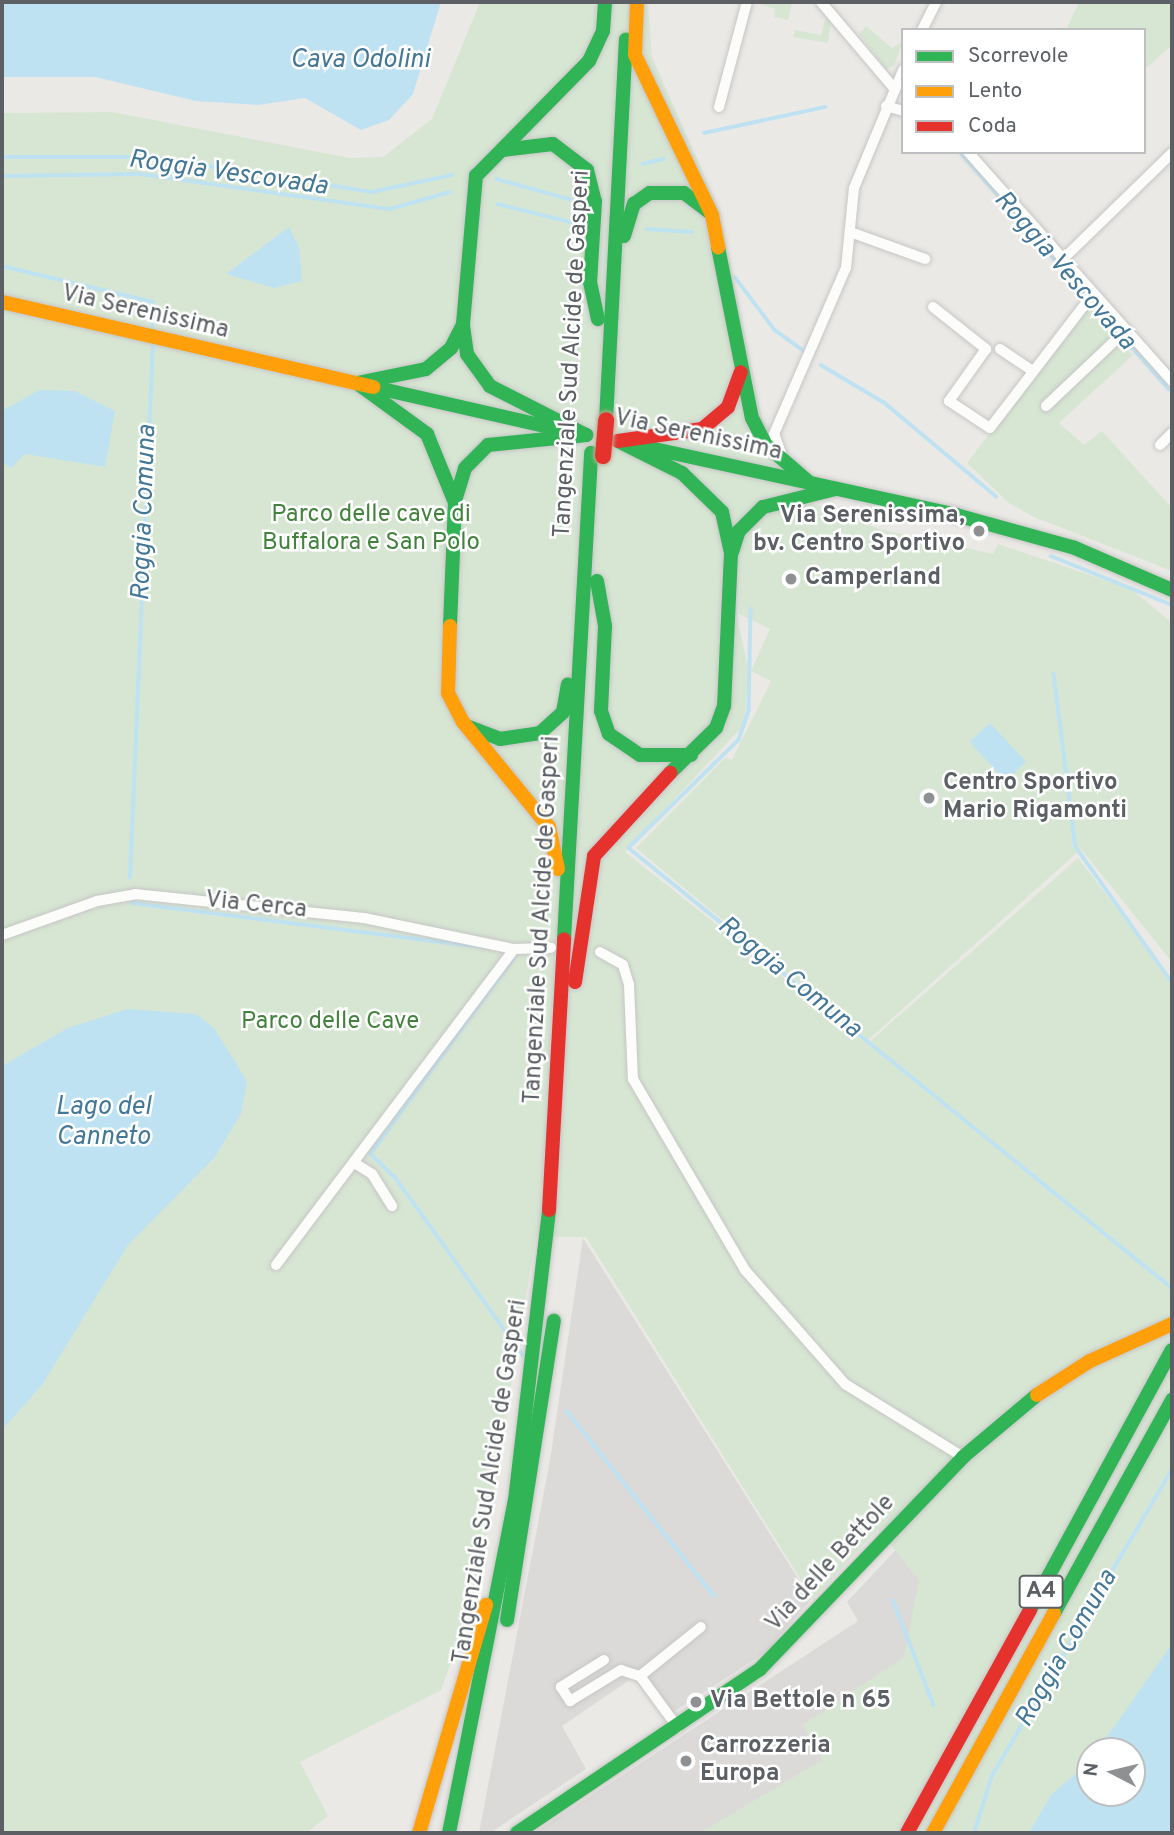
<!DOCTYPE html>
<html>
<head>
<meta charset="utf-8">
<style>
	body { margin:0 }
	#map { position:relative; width:1174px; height:1835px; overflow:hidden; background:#ebe9e6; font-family:Overpass,sans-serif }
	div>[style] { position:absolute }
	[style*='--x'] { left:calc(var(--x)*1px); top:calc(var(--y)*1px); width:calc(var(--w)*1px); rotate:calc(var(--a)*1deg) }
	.industrial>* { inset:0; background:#dcdad8 }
	.green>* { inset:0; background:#d7e6d3 }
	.water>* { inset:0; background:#bee2f2; transform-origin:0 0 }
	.stream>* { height:3.5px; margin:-1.75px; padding:0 1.75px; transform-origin:1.75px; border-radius:1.75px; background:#bee2f2 }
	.roads { filter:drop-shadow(0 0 2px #c6c6c6) drop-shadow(0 0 2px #c6c6c6) }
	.street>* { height:10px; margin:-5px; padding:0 5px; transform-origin:5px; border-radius:5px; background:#fcfcfb }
	.fast>* { height:14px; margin:-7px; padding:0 7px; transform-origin:7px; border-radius:7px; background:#30b455 }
	.slow>* { height:14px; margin:-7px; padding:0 7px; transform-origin:7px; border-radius:7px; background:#ff9f0a }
	.jam>* { height:14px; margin:-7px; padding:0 7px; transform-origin:7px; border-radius:7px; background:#e5322d }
	.bridges { filter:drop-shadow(0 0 2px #c0ae97) drop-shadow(0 0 2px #c0ae97) }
	.jam-bridge>* { height:16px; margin:-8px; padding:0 8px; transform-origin:8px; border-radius:8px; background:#e5322d }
	.dots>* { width:19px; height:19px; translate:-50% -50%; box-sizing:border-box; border:4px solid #fff; border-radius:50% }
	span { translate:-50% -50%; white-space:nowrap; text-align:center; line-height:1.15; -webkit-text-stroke:5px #fff; paint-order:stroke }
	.shield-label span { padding:2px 5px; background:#fff; border:2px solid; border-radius:5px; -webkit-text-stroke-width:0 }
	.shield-label { font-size:23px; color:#5c6064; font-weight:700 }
	.street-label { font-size:24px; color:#5c6064 }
	.park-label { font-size:24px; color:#42823d }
	.poi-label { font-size:24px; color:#5c6064; font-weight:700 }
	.right { translate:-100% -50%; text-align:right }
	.left { translate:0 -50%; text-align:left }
	.water-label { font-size:26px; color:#437797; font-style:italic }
	.frame { position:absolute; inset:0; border:4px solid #5c6064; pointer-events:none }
	.legend { position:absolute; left:901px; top:28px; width:245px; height:126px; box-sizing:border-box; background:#fff; border:2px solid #bebfc1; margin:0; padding:9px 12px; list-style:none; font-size:21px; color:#5c6064 }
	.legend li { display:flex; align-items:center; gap:14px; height:35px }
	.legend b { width:35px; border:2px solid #bebfc1 }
	.north { position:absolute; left:1076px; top:1737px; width:70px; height:70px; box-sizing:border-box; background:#fff; border:2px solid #bebfc1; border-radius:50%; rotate:277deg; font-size:19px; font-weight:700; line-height:28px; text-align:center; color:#5c6064 }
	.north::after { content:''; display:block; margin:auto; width:24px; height:32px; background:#8e9092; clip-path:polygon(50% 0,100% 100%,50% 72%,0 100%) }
</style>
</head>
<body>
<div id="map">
	<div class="industrial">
		<i style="clip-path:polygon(583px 1238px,811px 1599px,766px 1652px,664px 1718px,634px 1677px,562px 1726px,586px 1769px,490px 1833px,479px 1833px,550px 1460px)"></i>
		<i style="clip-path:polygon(985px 1454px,891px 1833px,534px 1833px,858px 1621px,847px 1602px)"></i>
	</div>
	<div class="green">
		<i style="clip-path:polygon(evenodd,480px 2px,648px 2px,652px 57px,720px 211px,762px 418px,808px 491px,763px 499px,743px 516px,737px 616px,749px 673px,744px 725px,625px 852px,867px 1044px,1078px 858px,1172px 980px,1172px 1833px,700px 1833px,822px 1760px,803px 1725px,904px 1657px,919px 1580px,878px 1529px,813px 1599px,586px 1237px,536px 1237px,476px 1594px,441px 1690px,300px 1762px,328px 1816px,306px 1833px,2px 1833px,2px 113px,112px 112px,350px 158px,383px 157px,432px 119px,480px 2px,1090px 1751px,1132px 1751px,1132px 1793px,1090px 1793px,1090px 1751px)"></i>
		<i style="clip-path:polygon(753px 2px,792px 2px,788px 20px,774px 17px,775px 9px)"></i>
		<i style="clip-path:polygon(1079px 2px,1172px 2px,1172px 45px,1144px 70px,1144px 30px,1066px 30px)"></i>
		<i style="clip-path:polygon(825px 19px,831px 20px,828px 43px,793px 37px,795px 30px,821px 35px)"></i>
		<i style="clip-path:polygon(866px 26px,892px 48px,903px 41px,894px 66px,886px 69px,859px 34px)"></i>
		<i style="clip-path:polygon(1088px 306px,1133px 355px,1059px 423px,1084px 445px,1102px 431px,1172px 508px,1172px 571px,1034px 517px,1009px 503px,967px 463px)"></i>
		<i style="clip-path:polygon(813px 503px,879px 529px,993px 554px,998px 544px,1131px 589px,1172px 623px,1172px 962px,1081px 849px,868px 1040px,636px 848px,725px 758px,732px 760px,771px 681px,751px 671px,770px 629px,739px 614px,741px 543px,762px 514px)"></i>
	</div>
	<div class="water">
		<i style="clip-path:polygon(2px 2px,441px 2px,413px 94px,389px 120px,361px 130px,305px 98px,258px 105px,196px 101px,95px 77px,2px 77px)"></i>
		<i style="clip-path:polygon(289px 227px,299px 247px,302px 281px,274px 288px,226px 274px)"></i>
		<i style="clip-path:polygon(39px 390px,75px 391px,115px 411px,105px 467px,25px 454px,11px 468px,2px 462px,2px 411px)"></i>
		<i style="left:990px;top:723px;width:53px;height:28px;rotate:47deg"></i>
		<i style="clip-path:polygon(127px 1009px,196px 1014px,214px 1028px,247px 1081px,241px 1114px,215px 1157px,128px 1245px,42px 1385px,2px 1430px,2px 1066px,68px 1028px)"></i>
		<i style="clip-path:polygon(1172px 1644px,1172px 1833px,1029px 1833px,1051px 1795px,1090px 1761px,1090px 1793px,1132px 1793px,1132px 1751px,1097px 1751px)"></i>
	</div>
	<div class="stream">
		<i style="--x:704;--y:133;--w:124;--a:-12.1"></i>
		<i style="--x:960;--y:152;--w:316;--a:48.6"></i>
		<i style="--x:2;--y:157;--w:149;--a:0"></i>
		<i style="--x:151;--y:157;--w:224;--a:9"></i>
		<i style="--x:372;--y:192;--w:82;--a:-12"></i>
		<i style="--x:643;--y:164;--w:21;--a:-14"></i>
		<i style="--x:2;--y:176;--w:138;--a:-0.8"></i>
		<i style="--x:140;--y:174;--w:252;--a:8"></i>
		<i style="--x:390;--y:209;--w:62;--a:-15.8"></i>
		<i style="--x:497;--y:179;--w:78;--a:15.6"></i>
		<i style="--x:498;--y:204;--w:79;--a:13.9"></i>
		<i style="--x:647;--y:229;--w:45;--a:3.8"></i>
		<i style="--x:2;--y:266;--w:155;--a:13.4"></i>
		<i style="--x:153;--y:302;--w:32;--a:90"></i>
		<i style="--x:735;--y:277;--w:66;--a:53"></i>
		<i style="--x:775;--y:330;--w:34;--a:36"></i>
		<i style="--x:821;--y:365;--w:74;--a:30.7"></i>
		<i style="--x:885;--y:403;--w:145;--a:40"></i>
		<i style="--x:1051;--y:556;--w:131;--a:22"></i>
		<i style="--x:751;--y:609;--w:102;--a:91.1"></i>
		<i style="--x:749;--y:711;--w:31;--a:109"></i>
		<i style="--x:739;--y:740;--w:154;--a:135.5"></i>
		<i style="--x:629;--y:848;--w:699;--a:39.02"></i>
		<i style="--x:1054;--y:674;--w:174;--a:82.8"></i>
		<i style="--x:1076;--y:847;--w:166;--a:54.6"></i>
		<i style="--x:130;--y:878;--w:537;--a:-87.55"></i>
		<i style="--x:132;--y:903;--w:351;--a:7.2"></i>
		<i style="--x:513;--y:960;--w:240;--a:126.2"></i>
		<i style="--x:371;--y:1154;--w:33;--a:44"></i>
		<i style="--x:395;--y:1177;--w:219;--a:54.3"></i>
		<i style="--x:567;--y:1411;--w:236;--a:51.5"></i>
		<i style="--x:893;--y:1600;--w:113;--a:68.7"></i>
		<i style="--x:974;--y:1833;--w:60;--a:-72.5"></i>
		<i style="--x:992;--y:1776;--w:356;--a:-59.6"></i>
	</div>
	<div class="roads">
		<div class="street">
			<i style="--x:821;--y:2;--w:113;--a:49.7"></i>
			<i style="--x:922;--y:30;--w:31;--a:-63"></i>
			<i style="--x:886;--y:106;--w:18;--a:16"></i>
			<i style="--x:719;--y:107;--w:109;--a:-75.1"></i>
			<i style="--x:968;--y:152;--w:307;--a:48.3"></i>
			<i style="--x:850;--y:232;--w:80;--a:19.8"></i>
			<i style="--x:1062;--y:260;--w:153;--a:-44.2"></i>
			<i style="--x:933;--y:307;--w:68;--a:38.4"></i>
			<i style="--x:986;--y:349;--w:64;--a:125.4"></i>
			<i style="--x:949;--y:401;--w:49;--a:33.4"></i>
			<i style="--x:990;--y:428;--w:169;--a:-52.5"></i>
			<i style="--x:1000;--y:349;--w:37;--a:34"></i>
			<i style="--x:1046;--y:406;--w:110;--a:-43.5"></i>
			<i style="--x:1160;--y:445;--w:17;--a:-45"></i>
			<i style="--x:781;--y:453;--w:20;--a:-110"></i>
			<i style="--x:774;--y:434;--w:181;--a:-66.6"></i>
			<i style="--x:846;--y:268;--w:80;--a:-84.3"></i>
			<i style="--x:854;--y:188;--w:128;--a:-67.4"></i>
			<i style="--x:2;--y:935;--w:101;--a:-19.7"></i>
			<i style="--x:97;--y:901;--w:39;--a:-10"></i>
			<i style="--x:135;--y:894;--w:230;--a:6"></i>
			<i style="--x:364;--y:918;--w:153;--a:11.7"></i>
			<i style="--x:514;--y:949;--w:37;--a:-2"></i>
			<i style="--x:600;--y:952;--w:26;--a:29"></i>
			<i style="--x:623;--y:965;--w:21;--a:73"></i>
			<i style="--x:629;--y:985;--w:94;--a:87.6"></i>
			<i style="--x:633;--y:1079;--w:221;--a:59.6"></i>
			<i style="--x:745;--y:1270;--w:152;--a:48.7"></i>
			<i style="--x:845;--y:1384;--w:139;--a:31.7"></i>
			<i style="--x:356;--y:1164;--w:19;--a:32"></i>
			<i style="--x:372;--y:1174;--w:38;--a:58"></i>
			<i style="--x:276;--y:1265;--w:396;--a:-53"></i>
			<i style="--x:604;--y:1660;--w:51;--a:147.9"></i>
			<i style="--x:561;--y:1687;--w:17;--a:57"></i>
			<i style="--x:570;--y:1701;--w:60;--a:-31.3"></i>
			<i style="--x:621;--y:1670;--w:20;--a:18"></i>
			<i style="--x:640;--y:1676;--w:64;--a:53.8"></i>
			<i style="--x:640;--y:1676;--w:78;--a:-38.8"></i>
		</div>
		<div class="fast">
			<i style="--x:502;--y:150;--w:51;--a:-6.7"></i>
			<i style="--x:553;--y:144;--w:43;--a:37.4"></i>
			<i style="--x:587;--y:170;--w:32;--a:76"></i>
			<i style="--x:595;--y:201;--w:81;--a:93.5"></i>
			<i style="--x:590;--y:282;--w:38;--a:78"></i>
			<i style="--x:624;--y:236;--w:34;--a:-73"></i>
			<i style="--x:634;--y:204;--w:19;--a:-35"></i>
			<i style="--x:650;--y:193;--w:34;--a:0"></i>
			<i style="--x:684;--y:193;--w:31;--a:37"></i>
			<i style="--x:718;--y:247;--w:174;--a:78.8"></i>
			<i style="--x:752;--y:418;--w:30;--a:63"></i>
			<i style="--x:766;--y:445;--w:60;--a:40.9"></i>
			<i style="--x:357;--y:383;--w:87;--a:36.1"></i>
			<i style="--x:427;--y:434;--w:71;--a:67.8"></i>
			<i style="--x:357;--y:383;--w:70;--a:-11.5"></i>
			<i style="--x:426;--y:369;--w:33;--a:-40"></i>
			<i style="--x:451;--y:348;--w:27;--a:-63"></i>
			<i style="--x:373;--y:387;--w:195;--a:12.8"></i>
			<i style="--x:606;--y:420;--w:381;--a:-87"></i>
			<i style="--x:586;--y:435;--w:108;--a:-153"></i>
			<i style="--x:490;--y:386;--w:39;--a:-126"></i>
			<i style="--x:467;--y:354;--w:30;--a:-98"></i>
			<i style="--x:463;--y:324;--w:149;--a:-85"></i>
			<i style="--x:476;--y:176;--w:161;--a:-45.5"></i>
			<i style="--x:589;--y:61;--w:33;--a:-65"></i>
			<i style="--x:603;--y:31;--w:29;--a:-86"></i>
			<i style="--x:618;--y:441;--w:72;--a:26.6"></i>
			<i style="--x:682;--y:473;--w:56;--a:44.3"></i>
			<i style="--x:722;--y:512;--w:42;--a:77.6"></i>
			<i style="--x:731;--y:553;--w:153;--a:92.6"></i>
			<i style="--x:724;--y:706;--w:23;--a:110"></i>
			<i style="--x:716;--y:728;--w:64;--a:135.6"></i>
			<i style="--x:636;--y:445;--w:328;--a:12.3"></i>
			<i style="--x:956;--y:515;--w:123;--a:15.5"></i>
			<i style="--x:1075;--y:548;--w:106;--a:23.4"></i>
			<i style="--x:732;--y:552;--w:22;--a:-72"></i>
			<i style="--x:739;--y:531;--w:34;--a:-45"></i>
			<i style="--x:763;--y:507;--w:75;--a:-13.9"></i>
			<i style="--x:597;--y:581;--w:46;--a:79.9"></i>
			<i style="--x:605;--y:626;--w:85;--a:92.7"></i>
			<i style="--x:601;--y:711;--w:24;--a:71"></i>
			<i style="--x:609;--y:734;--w:37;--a:34"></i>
			<i style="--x:640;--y:755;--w:51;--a:0"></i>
			<i style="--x:450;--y:626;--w:125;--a:-87.7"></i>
			<i style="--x:455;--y:501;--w:34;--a:-73"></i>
			<i style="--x:465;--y:468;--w:33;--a:-45"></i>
			<i style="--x:488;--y:445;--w:99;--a:-5.8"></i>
			<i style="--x:469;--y:727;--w:33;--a:21"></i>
			<i style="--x:500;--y:739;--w:40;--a:-8.5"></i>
			<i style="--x:540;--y:733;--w:31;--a:-42"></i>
			<i style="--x:563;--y:712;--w:28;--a:-80"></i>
			<i style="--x:564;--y:939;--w:487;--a:-86.8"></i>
			<i style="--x:1030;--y:1610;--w:296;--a:-61.4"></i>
			<i style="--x:1054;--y:1613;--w:244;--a:-61"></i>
			<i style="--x:507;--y:1620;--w:303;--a:-81.1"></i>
			<i style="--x:449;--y:1833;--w:339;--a:-78.8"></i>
			<i style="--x:515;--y:1500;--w:292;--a:-83.3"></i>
			<i style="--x:517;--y:1833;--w:293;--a:-34"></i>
			<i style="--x:760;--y:1669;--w:294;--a:-46.2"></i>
			<i style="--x:963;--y:1457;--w:97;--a:-40"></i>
		</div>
		<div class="slow">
			<i style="--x:637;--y:2;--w:53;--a:92.2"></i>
			<i style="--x:635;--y:55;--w:178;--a:64.3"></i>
			<i style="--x:712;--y:215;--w:33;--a:79"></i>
			<i style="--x:2;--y:302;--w:381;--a:12.9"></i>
			<i style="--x:450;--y:626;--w:67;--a:91.7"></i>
			<i style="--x:448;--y:693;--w:33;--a:63"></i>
			<i style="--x:463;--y:722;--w:136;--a:50.7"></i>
			<i style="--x:549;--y:827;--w:43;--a:77.9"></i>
			<i style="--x:1037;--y:1395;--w:63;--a:-32.7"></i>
			<i style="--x:1090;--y:1361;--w:90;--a:-24.3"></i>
			<i style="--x:419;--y:1833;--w:238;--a:-73.6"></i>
			<i style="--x:933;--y:1833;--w:251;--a:-61.2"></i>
		</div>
		<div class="jam">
			<i style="--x:618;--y:441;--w:85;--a:-8.1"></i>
			<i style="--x:702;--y:429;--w:34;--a:-40"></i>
			<i style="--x:728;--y:407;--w:37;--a:-70"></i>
			<i style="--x:575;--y:982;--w:127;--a:-81.4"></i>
			<i style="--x:594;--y:856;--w:113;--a:-47.5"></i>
			<i style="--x:549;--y:1210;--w:271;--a:-86.8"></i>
			<i style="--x:907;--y:1833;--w:255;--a:-61.1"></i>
		</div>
	</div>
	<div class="bridges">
		<div class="jam-bridge">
			<i style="--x:603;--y:456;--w:36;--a:-85"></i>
		</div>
	</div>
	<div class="dots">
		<i style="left:979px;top:531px;background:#8e9092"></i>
		<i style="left:791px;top:579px;background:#8e9092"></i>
		<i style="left:929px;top:798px;background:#8e9092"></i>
		<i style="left:696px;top:1702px;background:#8e9092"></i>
		<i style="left:686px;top:1761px;background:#8e9092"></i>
	</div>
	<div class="shield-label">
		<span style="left:1041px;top:1592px">A4</span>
	</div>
	<div class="street-label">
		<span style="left:145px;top:313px;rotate:13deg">Via Serenissima</span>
		<span style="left:573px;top:354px;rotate:-87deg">Tangenziale Sud Alcide de Gasperi</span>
		<span style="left:698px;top:436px;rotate:12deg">Via Serenissima</span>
		<span style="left:256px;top:906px;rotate:6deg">Via Cerca</span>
		<span style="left:543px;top:920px;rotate:-87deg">Tangenziale Sud Alcide de Gasperi</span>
		<span style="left:491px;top:1482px;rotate:-81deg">Tangenziale Sud Alcide de Gasperi</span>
		<span style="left:831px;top:1564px;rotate:-47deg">Via delle Bettole</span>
	</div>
	<div class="park-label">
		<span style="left:371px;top:530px">Parco delle cave di<br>Buffalora e San Polo</span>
		<span style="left:330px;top:1023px">Parco delle Cave</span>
	</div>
	<div class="poi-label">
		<span class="right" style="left:965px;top:531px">Via Serenissima,<br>bv. Centro Sportivo</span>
		<span class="left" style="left:805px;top:579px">Camperland</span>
		<span class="left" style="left:943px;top:798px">Centro Sportivo<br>Mario Rigamonti</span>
		<span class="left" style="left:710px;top:1702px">Via Bettole n 65</span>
		<span class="left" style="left:700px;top:1761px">Carrozzeria<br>Europa</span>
	</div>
	<div class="water-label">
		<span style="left:360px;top:61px">Cava Odolini</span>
		<span style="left:228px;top:174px;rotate:8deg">Roggia Vescovada</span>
		<span style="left:1064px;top:271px;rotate:49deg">Roggia Vescovada</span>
		<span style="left:145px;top:513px;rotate:-88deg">Roggia Comuna</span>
		<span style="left:789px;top:978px;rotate:39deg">Roggia Comuna</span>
		<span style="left:103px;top:1123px">Lago del<br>Canneto</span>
		<span style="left:1067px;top:1649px;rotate:-60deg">Roggia Comuna</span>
	</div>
	<div class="frame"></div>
	<ul class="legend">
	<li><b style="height:9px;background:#30b455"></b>Scorrevole</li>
	<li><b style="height:9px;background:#ff9f0a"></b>Lento</li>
	<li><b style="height:9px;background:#e5322d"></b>Coda</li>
	</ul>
	<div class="north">N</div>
</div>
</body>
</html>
